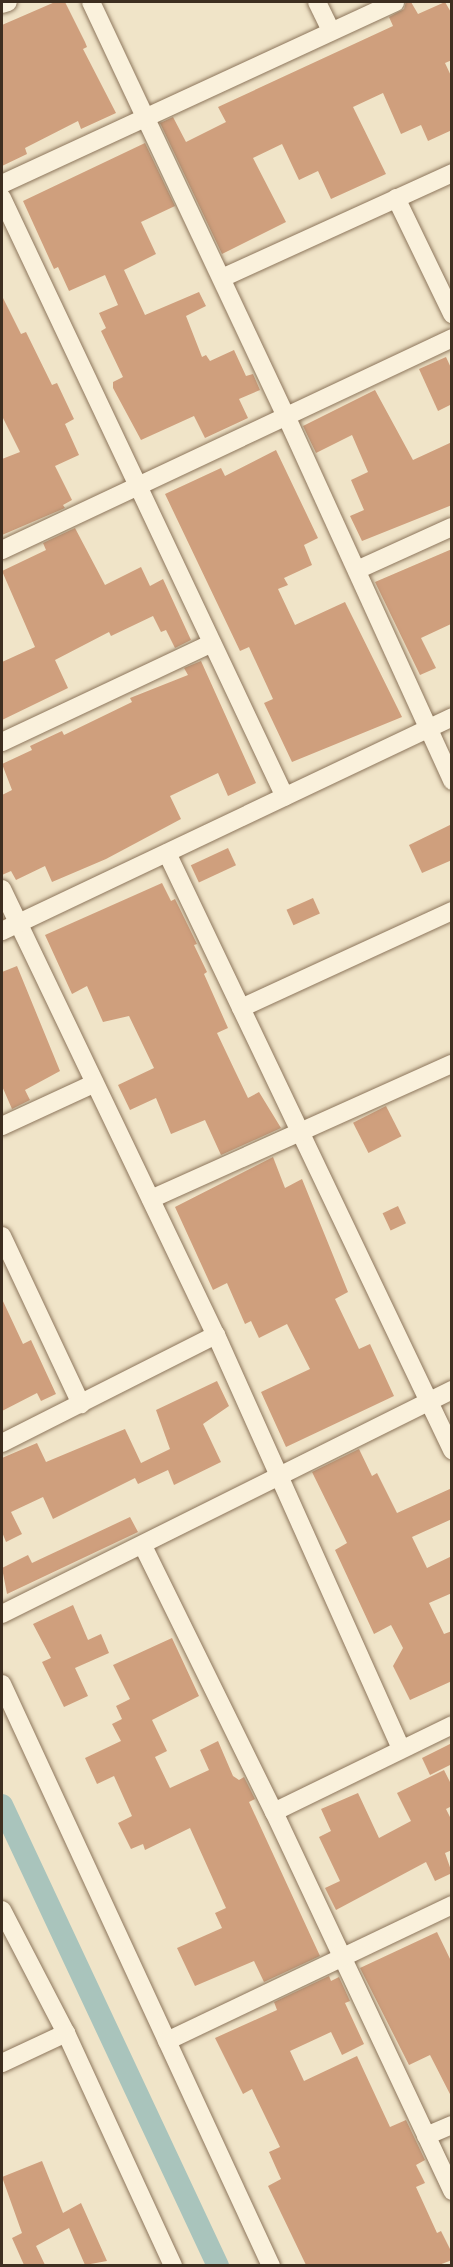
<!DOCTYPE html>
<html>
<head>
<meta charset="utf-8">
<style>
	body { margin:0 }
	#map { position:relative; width:453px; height:2267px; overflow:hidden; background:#f0e4c8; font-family:"Zilla Slab",serif }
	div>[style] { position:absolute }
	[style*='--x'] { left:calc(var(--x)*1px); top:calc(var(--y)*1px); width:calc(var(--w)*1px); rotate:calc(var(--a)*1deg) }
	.canal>* { height:22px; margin:-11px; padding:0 11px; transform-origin:11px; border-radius:11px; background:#a9c4bc }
	.building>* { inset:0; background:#cf9f7d; transform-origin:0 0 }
	.roads { filter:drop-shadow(0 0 2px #8d765c) drop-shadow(0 0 2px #8d765c) }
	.street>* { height:18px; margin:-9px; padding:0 9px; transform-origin:9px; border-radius:9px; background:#faf1dc }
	span { translate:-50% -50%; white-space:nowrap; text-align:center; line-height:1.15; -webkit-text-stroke:5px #f7eed8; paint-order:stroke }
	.frame { position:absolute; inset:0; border:3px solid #3d2e20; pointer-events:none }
</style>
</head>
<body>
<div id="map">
	<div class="canal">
		<i style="--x:2;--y:1805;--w:509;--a:64.89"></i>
	</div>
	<div class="building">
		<i style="clip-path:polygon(55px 2px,65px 2px,85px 42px,87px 47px,83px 49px,116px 113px,81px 129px,78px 121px,25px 148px,27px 154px,2px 166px,2px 25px)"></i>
		<i style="clip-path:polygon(406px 2px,411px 2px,418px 14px,445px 2px,452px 14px,452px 60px,445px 63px,452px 78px,452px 130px,428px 141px,421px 125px,401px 134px,383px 93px,353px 107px,386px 174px,331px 199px,318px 171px,299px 180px,282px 144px,253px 158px,286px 222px,222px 254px,160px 123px,173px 117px,186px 142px,226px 122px,218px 107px,393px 26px,389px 17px,404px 9px)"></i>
		<i style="clip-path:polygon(145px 143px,175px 206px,141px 222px,156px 254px,124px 270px,145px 315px,199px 292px,206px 306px,186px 316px,202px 357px,206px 355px,210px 361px,234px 350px,246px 376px,253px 374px,260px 390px,239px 399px,248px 418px,205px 438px,194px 416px,141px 440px,113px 388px,113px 382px,123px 377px,101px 331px,106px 328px,99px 313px,118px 305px,105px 275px,69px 291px,58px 267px,54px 269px,23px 201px)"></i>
		<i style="clip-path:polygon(2px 296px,21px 334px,26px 332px,52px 385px,57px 383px,74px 419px,65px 424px,79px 455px,55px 466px,72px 500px,63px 505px,65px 508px,2px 535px,2px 459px,20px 452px,2px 416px)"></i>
		<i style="clip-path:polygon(446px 357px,452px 370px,452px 404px,438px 411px,419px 369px)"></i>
		<i style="clip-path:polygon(375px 390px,413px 460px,452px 442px,452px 505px,362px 541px,350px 516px,364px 510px,351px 480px,368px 472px,352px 435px,316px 453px,303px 426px)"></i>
		<i style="clip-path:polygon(276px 450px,318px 538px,304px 545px,312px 565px,284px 578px,288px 585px,278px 589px,295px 625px,345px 602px,402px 717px,292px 762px,264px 703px,273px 699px,249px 647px,240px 651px,165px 494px,221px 468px,225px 476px)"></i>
		<i style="clip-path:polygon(75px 528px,105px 585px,141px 567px,150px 586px,163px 579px,191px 640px,175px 648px,166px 630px,161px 632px,153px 616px,111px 636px,109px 632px,55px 660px,68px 688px,2px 720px,2px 662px,35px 647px,2px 571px,46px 550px,43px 543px)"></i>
		<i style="clip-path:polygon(452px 549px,451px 624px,421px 638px,436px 668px,420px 675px,375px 582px)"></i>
		<i style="clip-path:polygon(201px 661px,256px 783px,228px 796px,218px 773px,170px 796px,181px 819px,106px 859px,52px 882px,45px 866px,16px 880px,11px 871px,2px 875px,2px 795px,12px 790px,2px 764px,32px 750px,30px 746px,62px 731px,64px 735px,132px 702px,130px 698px,188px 675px,184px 668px)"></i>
		<i style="clip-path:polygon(452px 824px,452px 860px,422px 873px,409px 845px)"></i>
		<i style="left:228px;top:848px;width:19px;height:41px;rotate:65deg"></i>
		<i style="clip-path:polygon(162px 883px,171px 901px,175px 899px,197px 944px,194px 945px,207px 972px,204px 974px,228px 1028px,217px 1033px,235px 1071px,248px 1098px,259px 1092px,281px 1128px,221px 1155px,205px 1120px,171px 1134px,156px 1098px,130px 1110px,118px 1085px,154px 1068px,129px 1016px,103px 1022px,87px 986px,72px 994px,45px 935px)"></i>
		<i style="left:313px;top:898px;width:17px;height:29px;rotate:66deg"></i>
		<i style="clip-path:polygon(17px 966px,60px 1071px,25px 1090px,30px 1100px,12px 1109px,2px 1086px,2px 972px)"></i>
		<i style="left:386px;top:1106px;width:34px;height:37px;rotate:63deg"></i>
		<i style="clip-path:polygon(273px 1157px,285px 1188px,302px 1179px,348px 1292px,335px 1299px,359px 1349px,370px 1344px,394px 1396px,286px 1447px,261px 1392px,310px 1369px,287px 1324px,259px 1338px,251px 1321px,245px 1324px,227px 1283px,213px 1290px,175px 1207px)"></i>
		<i style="left:398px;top:1206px;width:19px;height:17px;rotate:65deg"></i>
		<i style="clip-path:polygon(2px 1299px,23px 1344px,31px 1340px,56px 1394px,41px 1401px,37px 1393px,2px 1411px)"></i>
		<i style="clip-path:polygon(217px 1381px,229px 1406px,203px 1424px,221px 1462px,174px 1485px,168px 1470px,138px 1484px,135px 1478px,53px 1519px,43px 1497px,11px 1512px,22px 1534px,6px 1542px,2px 1532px,2px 1458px,37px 1443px,46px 1462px,125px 1429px,141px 1463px,170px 1449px,156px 1410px)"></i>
		<i style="clip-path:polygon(359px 1449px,372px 1476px,377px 1473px,397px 1513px,452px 1488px,452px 1519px,412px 1537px,427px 1568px,452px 1556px,452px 1593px,429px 1603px,444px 1634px,452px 1631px,452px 1681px,410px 1700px,393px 1666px,403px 1648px,391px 1625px,374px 1634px,335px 1550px,347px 1543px,312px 1472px)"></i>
		<i style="clip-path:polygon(130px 1517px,138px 1532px,7px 1594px,2px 1568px,28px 1555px,32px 1563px)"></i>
		<i style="clip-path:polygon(73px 1605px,88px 1640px,101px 1634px,109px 1653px,75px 1668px,88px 1696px,64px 1707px,42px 1662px,51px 1658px,33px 1624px)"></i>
		<i style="clip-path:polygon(172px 1638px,199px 1696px,152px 1720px,167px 1751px,155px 1757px,170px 1788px,209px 1770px,200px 1750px,218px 1741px,233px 1776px,239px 1780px,244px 1777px,255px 1799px,249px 1802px,320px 1956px,264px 1982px,254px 1961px,195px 1986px,177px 1948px,222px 1928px,215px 1913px,226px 1908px,190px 1828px,145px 1850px,143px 1844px,131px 1849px,118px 1823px,132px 1816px,114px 1776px,97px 1784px,85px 1758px,121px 1741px,112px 1724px,122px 1719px,116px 1706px,130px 1699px,113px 1665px)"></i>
		<i style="clip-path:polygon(452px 1743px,452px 1764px,430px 1775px,422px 1758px)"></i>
		<i style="clip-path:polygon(444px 1770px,452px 1786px,452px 1806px,446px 1809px,452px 1821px,452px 1850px,445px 1853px,452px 1873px,435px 1881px,426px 1862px,336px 1910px,325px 1888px,340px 1881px,319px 1837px,331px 1831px,321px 1809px,358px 1793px,379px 1838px,411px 1821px,397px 1793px)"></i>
		<i style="clip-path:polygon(437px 1932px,452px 1963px,452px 2098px,430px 2055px,409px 2065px,360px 1968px)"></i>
		<i style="clip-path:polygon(329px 1976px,331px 1981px,339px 1977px,350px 2001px,345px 2003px,364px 2044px,342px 2055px,331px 2032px,290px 2051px,304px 2081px,357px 2056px,390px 2127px,406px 2120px,425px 2160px,416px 2165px,425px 2183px,416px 2187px,437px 2233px,441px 2231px,452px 2253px,452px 2260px,439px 2265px,306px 2265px,268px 2186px,281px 2179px,269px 2152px,280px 2147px,252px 2089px,243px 2094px,215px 2038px,277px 2010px,274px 2002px)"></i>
		<i style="clip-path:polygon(42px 2161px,63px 2213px,81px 2203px,107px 2261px,85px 2265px,69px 2228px,36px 2246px,45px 2265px,24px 2265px,12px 2238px,22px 2233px,2px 2177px)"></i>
	</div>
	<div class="roads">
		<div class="street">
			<i style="--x:91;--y:2;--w:458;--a:64.8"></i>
			<i style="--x:286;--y:416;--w:401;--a:65.5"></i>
			<i style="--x:317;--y:2;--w:32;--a:64"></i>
			<i style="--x:2;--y:4;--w:6;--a:-18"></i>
			<i style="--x:2;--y:184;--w:433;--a:-24.8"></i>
			<i style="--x:2;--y:198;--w:662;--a:64.71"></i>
			<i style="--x:396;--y:198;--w:129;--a:64.2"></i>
			<i style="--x:222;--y:278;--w:253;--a:-24.5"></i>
			<i style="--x:2;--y:550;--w:497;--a:-25.2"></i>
			<i style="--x:357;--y:570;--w:104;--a:-24.4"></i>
			<i style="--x:2;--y:742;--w:232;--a:-25.2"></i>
			<i style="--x:167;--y:853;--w:662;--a:64.48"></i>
			<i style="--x:2;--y:889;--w:495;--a:64.4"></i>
			<i style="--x:216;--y:1335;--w:453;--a:65.9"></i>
			<i style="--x:2;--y:931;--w:498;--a:-25.4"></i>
			<i style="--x:241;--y:1008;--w:232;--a:-24.7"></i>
			<i style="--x:2;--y:1126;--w:102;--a:-24.8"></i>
			<i style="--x:151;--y:1199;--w:330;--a:-24.2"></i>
			<i style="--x:2;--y:1236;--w:186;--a:64.8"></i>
			<i style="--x:2;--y:1443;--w:240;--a:-26.8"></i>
			<i style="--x:143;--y:1546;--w:297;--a:63.8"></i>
			<i style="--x:274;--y:1812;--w:419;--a:64.8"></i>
			<i style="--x:2;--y:1614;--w:503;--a:-26.46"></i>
			<i style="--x:2;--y:1684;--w:641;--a:65.19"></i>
			<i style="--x:274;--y:1812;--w:198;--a:-26"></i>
			<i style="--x:2;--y:1910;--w:139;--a:62.5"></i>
			<i style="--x:66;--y:2033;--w:256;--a:65.3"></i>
			<i style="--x:167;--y:2041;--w:316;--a:-25.5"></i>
			<i style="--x:2;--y:2063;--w:71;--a:-25.1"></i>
			<i style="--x:426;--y:2136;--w:28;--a:-23"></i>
		</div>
	</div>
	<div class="frame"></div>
</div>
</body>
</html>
